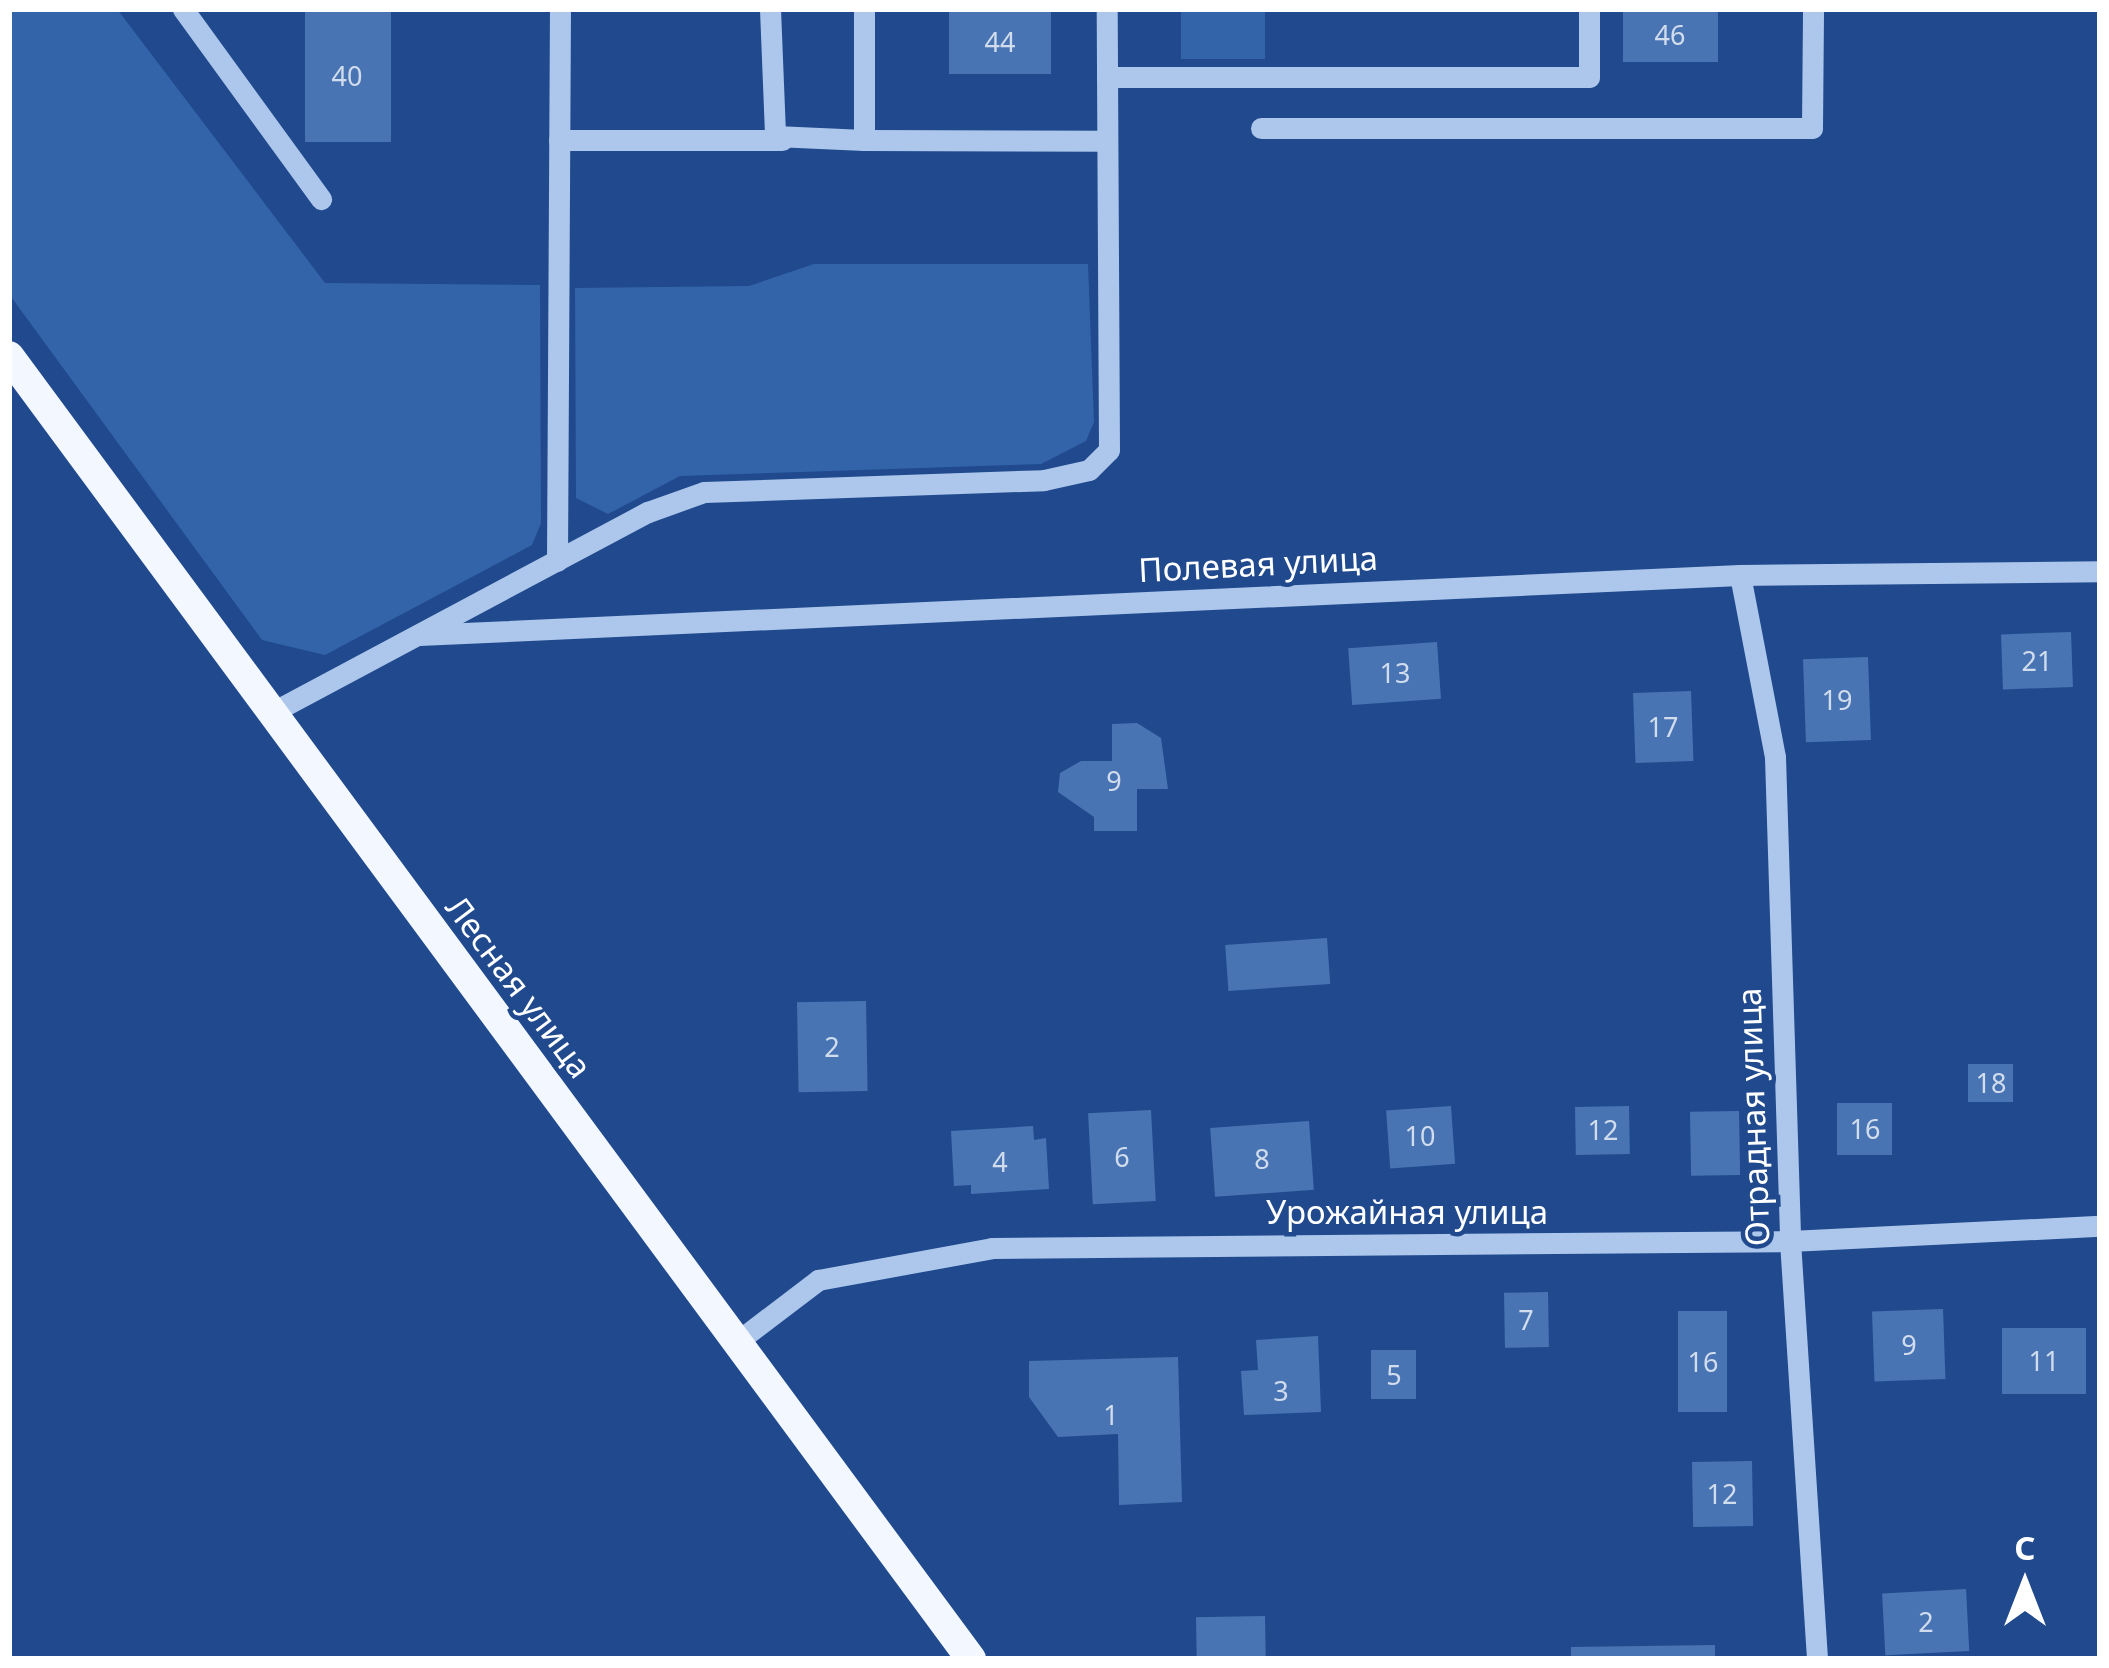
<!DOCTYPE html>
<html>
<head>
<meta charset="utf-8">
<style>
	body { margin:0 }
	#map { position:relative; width:2109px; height:1668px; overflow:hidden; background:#204a8d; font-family:"Noto Sans",sans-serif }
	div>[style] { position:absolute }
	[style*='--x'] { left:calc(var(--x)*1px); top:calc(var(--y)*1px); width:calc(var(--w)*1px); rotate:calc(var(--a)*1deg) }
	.green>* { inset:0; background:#3364aa; transform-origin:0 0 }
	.building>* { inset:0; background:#4874b4; transform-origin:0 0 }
	.minor>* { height:21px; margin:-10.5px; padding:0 10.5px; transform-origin:10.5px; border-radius:10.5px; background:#adc7ec }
	.major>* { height:30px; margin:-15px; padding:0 15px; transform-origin:15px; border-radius:15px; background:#f3f7ff }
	span { translate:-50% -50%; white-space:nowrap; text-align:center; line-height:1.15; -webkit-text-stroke:9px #204a8d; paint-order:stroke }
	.number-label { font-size:27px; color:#d1dcec }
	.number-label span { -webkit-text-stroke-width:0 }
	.street-label { font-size:33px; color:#fff }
	.frame { position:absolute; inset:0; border:12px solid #fff; pointer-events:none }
	.north { position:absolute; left:1965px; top:1524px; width:120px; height:120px; -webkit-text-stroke:9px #204a8d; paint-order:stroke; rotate:0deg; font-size:33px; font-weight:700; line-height:48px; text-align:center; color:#fff }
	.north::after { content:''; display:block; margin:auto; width:42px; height:54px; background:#fff; clip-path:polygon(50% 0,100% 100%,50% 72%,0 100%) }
</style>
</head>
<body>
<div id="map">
	<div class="green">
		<i style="clip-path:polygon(117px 9px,325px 283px,540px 285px,541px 523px,532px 545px,325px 655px,262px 640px,9px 294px,9px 12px)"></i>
		<i style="left:1181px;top:9px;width:84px;height:50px"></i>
		<i style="clip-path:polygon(814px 264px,1088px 264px,1094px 422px,1086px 441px,1041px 464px,680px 476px,608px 514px,576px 498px,575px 288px,749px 286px)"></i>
	</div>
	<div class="building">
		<i style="left:305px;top:9px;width:86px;height:133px"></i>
		<i style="left:949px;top:9px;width:102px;height:65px"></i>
		<i style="left:1623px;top:9px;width:95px;height:53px"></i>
		<i style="left:2071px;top:632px;width:55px;height:70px;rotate:88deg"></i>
		<i style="left:1437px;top:642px;width:57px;height:89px;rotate:86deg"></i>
		<i style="left:1868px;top:657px;width:83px;height:65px;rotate:88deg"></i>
		<i style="left:1691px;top:691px;width:70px;height:58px;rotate:88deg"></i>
		<i style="clip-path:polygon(1137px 723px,1161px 738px,1168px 789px,1137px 789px,1137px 831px,1094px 831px,1094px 817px,1058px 792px,1060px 773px,1081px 761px,1112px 761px,1112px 724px)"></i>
		<i style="left:1327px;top:938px;width:46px;height:102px;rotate:86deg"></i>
		<i style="left:866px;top:1001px;width:90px;height:69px;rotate:89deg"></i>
		<i style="left:1968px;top:1064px;width:45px;height:38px"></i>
		<i style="left:1837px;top:1103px;width:55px;height:52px"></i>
		<i style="left:1451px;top:1106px;width:58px;height:65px;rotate:86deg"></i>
		<i style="left:1629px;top:1106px;width:48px;height:54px;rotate:89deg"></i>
		<i style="left:1151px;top:1110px;width:91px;height:63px;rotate:87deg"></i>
		<i style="left:1739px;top:1111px;width:64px;height:49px;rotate:89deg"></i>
		<i style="left:1309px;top:1121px;width:69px;height:99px;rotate:86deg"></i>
		<i style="clip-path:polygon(1033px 1126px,1034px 1140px,1046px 1138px,1049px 1189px,971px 1194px,971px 1185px,954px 1186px,951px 1131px)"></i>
		<i style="left:1548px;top:1292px;width:55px;height:44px;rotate:89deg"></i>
		<i style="left:1943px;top:1309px;width:70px;height:71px;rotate:88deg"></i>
		<i style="left:1678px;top:1311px;width:49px;height:101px"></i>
		<i style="left:2002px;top:1328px;width:84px;height:66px"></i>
		<i style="clip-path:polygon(1318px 1336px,1321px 1412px,1244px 1415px,1241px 1371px,1258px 1370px,1256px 1340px)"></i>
		<i style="left:1371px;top:1350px;width:45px;height:49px"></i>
		<i style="clip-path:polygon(1178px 1357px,1182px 1502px,1119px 1505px,1118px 1434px,1058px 1437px,1029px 1397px,1029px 1361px)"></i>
		<i style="left:1752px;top:1461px;width:65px;height:60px;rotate:89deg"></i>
		<i style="left:1966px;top:1589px;width:62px;height:84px;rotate:87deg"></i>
		<i style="left:1265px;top:1616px;width:43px;height:69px;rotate:89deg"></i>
		<i style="clip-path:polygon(1715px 1645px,1715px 1659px,1571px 1659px,1571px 1647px)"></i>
	</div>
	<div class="minor">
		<i style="--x:183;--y:9;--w:235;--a:54"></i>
		<i style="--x:770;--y:9;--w:127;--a:87.7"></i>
		<i style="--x:775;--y:136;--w:89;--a:2.6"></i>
		<i style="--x:864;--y:9;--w:131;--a:90"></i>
		<i style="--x:864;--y:140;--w:243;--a:0.2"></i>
		<i style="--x:1107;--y:77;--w:482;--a:0"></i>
		<i style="--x:1589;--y:77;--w:68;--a:-90"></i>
		<i style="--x:1261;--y:128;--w:551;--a:0"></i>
		<i style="--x:1812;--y:128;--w:119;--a:-89.5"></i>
		<i style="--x:559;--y:140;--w:223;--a:0"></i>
		<i style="--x:557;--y:561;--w:552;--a:-89.69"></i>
		<i style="--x:1740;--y:575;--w:185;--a:79.1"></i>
		<i style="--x:1775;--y:757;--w:484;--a:88.2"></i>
		<i style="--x:1790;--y:1241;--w:419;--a:86.3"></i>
		<i style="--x:419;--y:635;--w:1322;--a:-2.6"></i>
		<i style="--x:1740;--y:575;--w:360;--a:-0.6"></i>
		<i style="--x:271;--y:713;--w:427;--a:-28.1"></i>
		<i style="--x:648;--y:512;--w:59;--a:-19.7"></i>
		<i style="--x:704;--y:492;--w:340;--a:-2"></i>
		<i style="--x:1044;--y:480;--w:46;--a:-12.5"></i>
		<i style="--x:1089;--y:470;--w:28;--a:-45"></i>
		<i style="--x:1109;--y:450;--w:441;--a:-90.3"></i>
		<i style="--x:738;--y:1341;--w:101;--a:-37.3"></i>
		<i style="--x:818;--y:1280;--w:177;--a:-10.4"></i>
		<i style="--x:992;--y:1248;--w:798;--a:-0.5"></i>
		<i style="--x:1790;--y:1241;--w:310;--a:-2.8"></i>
	</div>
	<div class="major">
		<i style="--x:9;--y:356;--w:1620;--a:53.56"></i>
	</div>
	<div class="number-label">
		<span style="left:1670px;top:35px">46</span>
		<span style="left:1000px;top:42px">44</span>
		<span style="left:347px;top:76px">40</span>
		<span style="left:2037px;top:661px">21</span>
		<span style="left:1395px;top:673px">13</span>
		<span style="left:1837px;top:700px">19</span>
		<span style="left:1663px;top:727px">17</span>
		<span style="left:1114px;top:781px">9</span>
		<span style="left:832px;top:1047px">2</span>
		<span style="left:1991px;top:1083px">18</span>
		<span style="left:1865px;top:1129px">16</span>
		<span style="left:1603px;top:1130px">12</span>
		<span style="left:1420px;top:1136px">10</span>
		<span style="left:1122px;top:1157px">6</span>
		<span style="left:1262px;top:1159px">8</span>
		<span style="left:1000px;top:1162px">4</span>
		<span style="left:1526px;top:1320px">7</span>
		<span style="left:1909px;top:1345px">9</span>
		<span style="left:2044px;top:1361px">11</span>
		<span style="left:1703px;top:1362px">16</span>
		<span style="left:1394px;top:1375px">5</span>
		<span style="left:1281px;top:1391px">3</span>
		<span style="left:1111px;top:1415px">1</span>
		<span style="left:1722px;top:1494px">12</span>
		<span style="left:1926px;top:1622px">2</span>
	</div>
	<div class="street-label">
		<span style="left:1258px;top:564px;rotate:-3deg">Полевая улица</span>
		<span style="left:519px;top:987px;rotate:53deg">Лесная улица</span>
		<span style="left:1753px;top:1117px;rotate:-92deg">Отрадная улица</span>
		<span style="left:1407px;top:1212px">Урожайная улица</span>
	</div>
	<div class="frame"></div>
	<div class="north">С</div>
</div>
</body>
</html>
